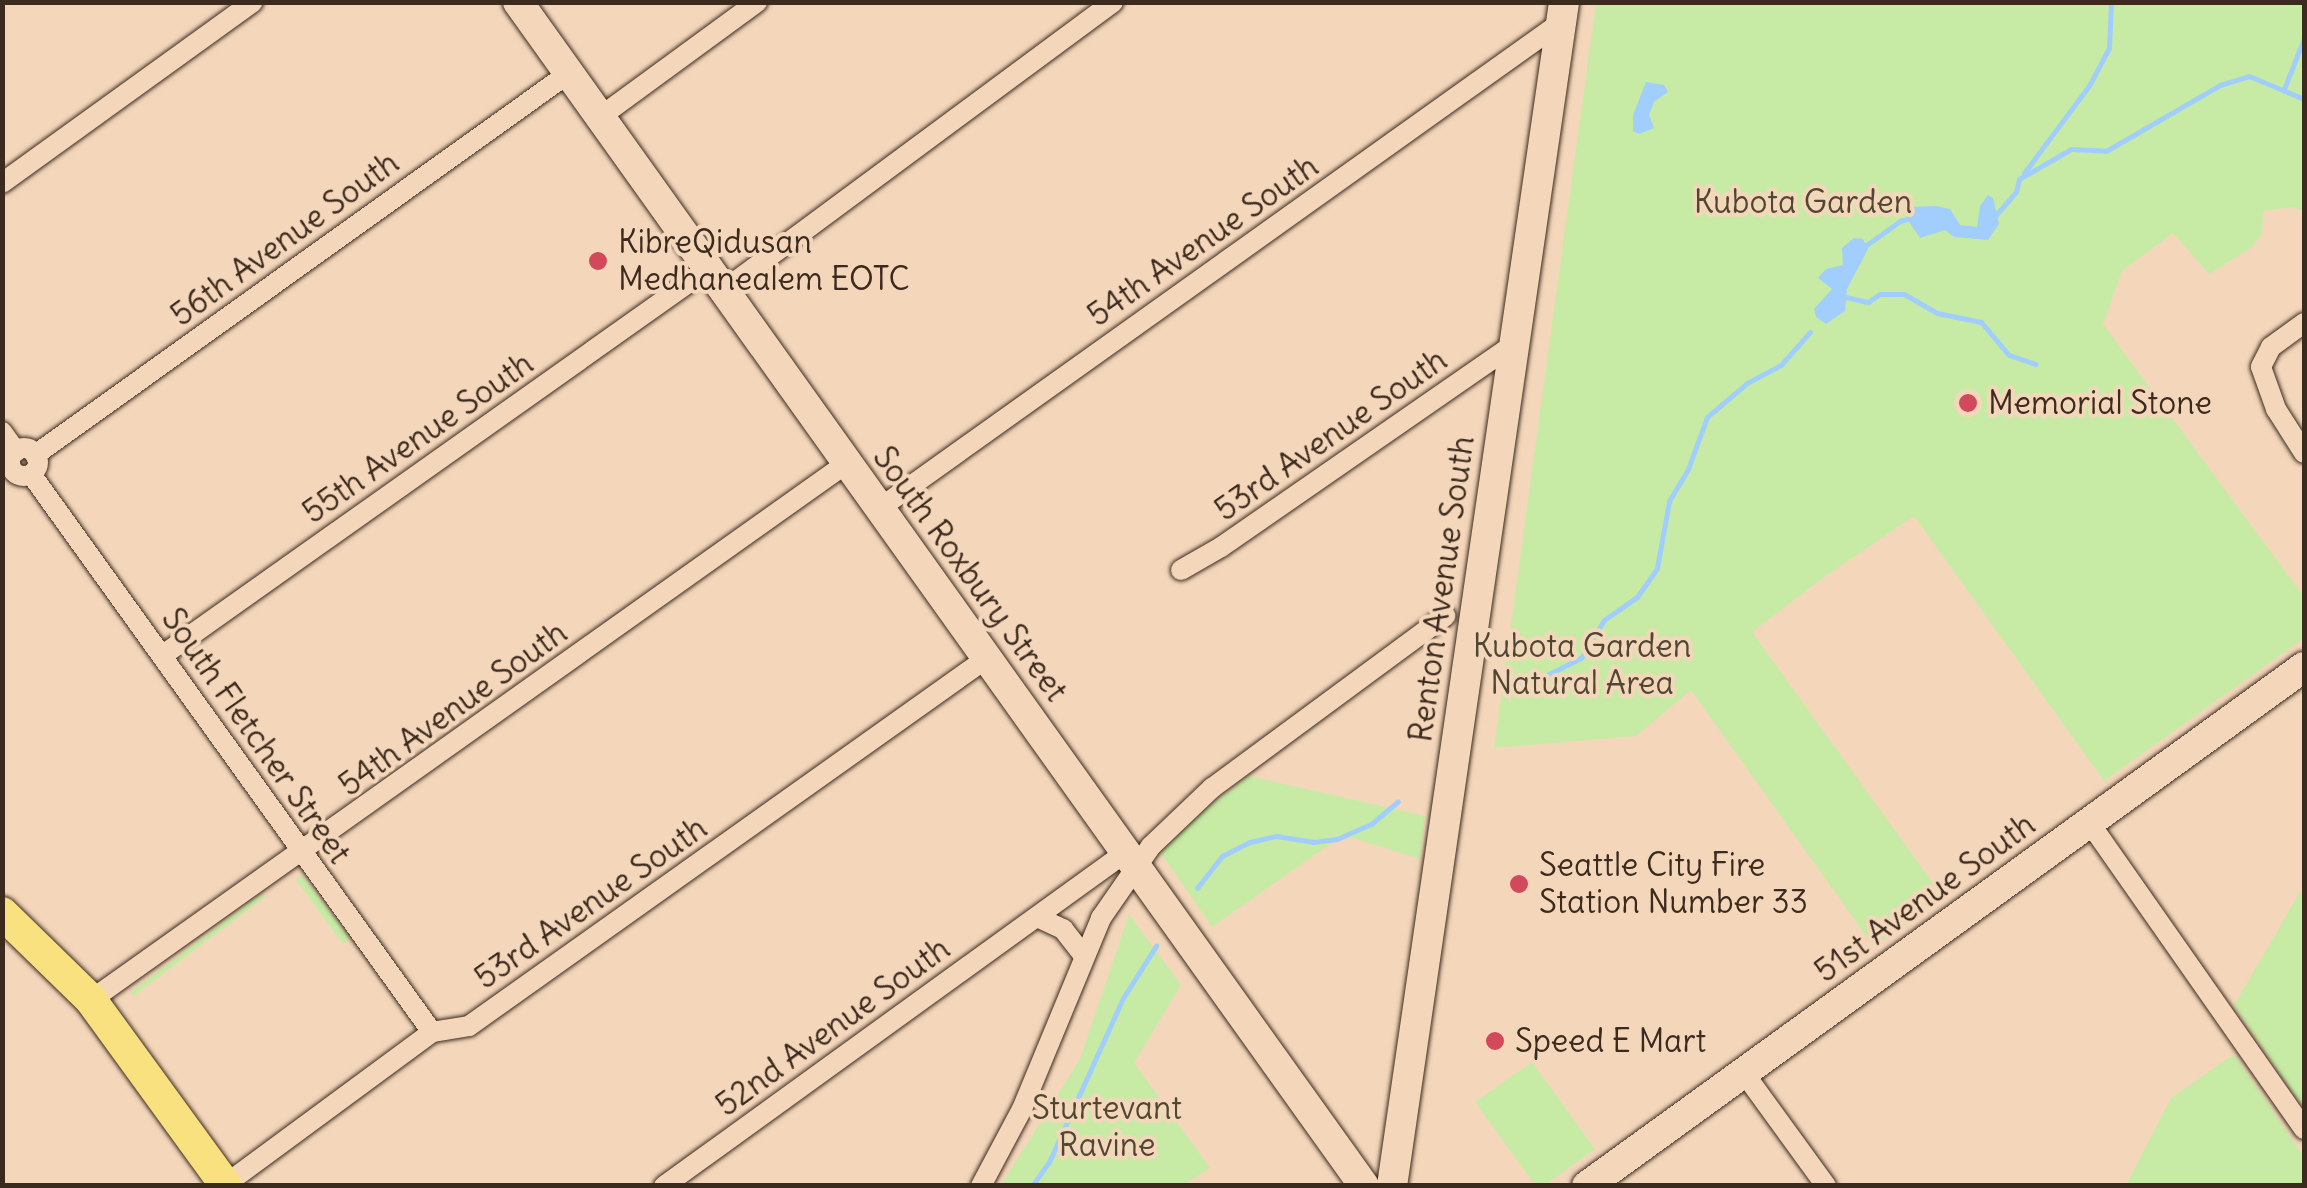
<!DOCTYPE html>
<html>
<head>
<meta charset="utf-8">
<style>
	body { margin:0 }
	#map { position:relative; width:2307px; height:1188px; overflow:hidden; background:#f4d7bb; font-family:Delius,sans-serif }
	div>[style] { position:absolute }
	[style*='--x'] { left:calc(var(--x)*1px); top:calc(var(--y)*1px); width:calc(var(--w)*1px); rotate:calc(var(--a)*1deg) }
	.green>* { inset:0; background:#c7eba5; transform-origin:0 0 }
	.water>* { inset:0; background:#a1cefc }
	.stream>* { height:5px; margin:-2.5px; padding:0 2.5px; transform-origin:2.5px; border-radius:2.5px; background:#a1cefc }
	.roads { filter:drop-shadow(0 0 2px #3b2a1e) drop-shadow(0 0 2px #3b2a1e) }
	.street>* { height:20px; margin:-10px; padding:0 10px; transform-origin:10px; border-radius:10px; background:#f4d7bb }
	.street>.ring { margin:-10px; padding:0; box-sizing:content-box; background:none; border:20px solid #f4d7bb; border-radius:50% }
	.secondary>* { height:30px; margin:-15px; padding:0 15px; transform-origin:15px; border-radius:15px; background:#f4d7bb }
	.primary>* { height:32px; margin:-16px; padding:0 16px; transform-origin:16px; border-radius:16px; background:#fae180 }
	.dots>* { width:28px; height:28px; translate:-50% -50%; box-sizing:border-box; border:5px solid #f4d7bb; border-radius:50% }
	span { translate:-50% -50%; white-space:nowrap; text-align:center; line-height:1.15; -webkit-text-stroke:8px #f4d7bb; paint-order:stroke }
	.park-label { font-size:32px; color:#504732 }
	.street-label { font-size:32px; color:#3b2a1e }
	.poi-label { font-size:32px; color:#3b2a1e }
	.left { translate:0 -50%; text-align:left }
	.frame { position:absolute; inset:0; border:5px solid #3b2a1e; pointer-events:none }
</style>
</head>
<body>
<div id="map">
	<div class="green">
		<i style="clip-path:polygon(1596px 3px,2304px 3px,2304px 211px,2293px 207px,2263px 211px,2262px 234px,2251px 248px,2209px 274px,2173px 233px,2122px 271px,2103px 324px,2304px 597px,2304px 638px,2104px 781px,1914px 516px,1827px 575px,1752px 632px,1943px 897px,1874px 947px,1691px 690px,1636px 736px,1494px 748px)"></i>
		<i style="clip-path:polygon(1249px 776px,1425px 816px,1420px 859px,1343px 835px,1212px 927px,1156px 846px)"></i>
		<i style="clip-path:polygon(302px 875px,350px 938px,343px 944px,296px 880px)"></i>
		<i style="clip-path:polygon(2304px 885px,2304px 1109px,2234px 1005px)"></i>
		<i style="left:262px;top:893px;width:5px;height:165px;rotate:53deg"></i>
		<i style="clip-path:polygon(1129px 914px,1181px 985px,1134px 1063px,1210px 1168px,1184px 1185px,1001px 1185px,1080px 1059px)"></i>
		<i style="clip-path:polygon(2234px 1054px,2304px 1157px,2304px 1185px,2126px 1185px,2171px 1098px)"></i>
		<i style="clip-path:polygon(1532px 1062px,1595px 1149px,1545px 1185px,1535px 1185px,1475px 1102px)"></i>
	</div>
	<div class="water">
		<i style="clip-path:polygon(1646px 82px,1664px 85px,1668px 92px,1654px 102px,1649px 115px,1654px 128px,1639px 134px,1633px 131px,1633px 115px)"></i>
		<i style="clip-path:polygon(1988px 195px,1993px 198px,1999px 224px,1988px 240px,1954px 237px,1945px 230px,1920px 238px,1907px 219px,1912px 207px,1936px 206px,1950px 209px,1960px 225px,1977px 227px,1980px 206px)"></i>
		<i style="clip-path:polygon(1854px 238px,1863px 239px,1868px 249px,1847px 289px,1845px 311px,1826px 324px,1816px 317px,1814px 309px,1832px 289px,1818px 278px,1826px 269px,1843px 265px,1842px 248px)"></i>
	</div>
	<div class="stream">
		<i style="--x:2284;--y:89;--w:55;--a:-68.6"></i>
		<i style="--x:2024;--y:173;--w:111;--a:-53.4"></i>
		<i style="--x:2090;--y:84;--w:41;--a:-62.2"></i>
		<i style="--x:2109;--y:48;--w:46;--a:-87.5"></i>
		<i style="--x:1995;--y:216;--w:32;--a:-49"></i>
		<i style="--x:2016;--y:192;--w:13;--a:-77"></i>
		<i style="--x:2019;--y:179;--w:60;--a:-30"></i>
		<i style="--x:2071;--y:149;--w:35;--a:3"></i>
		<i style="--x:2106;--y:151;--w:132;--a:-30.1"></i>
		<i style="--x:2220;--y:85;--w:30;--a:-17"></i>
		<i style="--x:2249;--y:76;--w:60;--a:22.7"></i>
		<i style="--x:1865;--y:246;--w:43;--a:-35.5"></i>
		<i style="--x:1900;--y:221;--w:10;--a:-17"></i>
		<i style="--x:1841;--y:296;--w:28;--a:13"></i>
		<i style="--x:1868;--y:302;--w:14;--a:-34"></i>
		<i style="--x:1880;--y:294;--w:24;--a:0"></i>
		<i style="--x:1904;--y:294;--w:38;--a:30"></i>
		<i style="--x:1937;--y:313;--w:45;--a:11.6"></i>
		<i style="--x:1981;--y:322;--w:43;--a:49.7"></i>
		<i style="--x:2009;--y:355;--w:28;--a:19"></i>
		<i style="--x:1519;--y:682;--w:27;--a:-13"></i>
		<i style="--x:1545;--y:676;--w:40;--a:-26.6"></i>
		<i style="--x:1581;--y:658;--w:44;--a:-58.8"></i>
		<i style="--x:1604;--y:620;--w:40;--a:-34.9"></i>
		<i style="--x:1637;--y:597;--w:35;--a:-55"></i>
		<i style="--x:1657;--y:568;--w:68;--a:-79.8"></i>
		<i style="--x:1669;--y:501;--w:37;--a:-59"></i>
		<i style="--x:1688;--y:469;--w:55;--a:-69.9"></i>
		<i style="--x:1707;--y:417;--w:52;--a:-40.4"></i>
		<i style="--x:1747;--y:383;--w:38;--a:-28"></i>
		<i style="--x:1781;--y:365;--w:44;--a:-48.7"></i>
		<i style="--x:1197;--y:888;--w:41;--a:-52"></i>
		<i style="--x:1222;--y:856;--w:31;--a:-27"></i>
		<i style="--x:1250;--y:842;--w:27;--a:-13"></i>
		<i style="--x:1276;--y:836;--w:37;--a:9"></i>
		<i style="--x:1313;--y:842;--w:24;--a:-7"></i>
		<i style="--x:1337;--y:839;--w:37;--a:-24"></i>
		<i style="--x:1371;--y:824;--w:35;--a:-40"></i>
		<i style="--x:1032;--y:1186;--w:29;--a:-55"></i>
		<i style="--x:1049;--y:1162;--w:180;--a:-65.7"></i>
		<i style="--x:1123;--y:998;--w:62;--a:-57.6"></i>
	</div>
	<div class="roads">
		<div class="street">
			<i style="--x:600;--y:117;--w:195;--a:-36.2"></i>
			<i style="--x:2;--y:183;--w:309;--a:-35.8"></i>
			<i style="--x:724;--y:290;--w:484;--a:-36.5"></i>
			<i style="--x:2304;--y:323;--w:41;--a:144"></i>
			<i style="--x:2271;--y:347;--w:22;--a:117"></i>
			<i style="--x:2261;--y:367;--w:45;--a:70.3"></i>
			<i style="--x:2276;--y:409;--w:52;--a:57.5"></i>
			<i style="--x:2;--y:432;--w:24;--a:54"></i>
			<i class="ring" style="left:10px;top:448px;width:8px;height:8px"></i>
			<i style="--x:35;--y:455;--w:657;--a:-35.58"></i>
			<i style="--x:31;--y:474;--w:687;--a:54.3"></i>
			<i style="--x:880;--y:508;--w:835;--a:-35.5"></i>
			<i style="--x:1181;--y:570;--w:46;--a:-29.9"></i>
			<i style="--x:1221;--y:547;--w:355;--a:-34.7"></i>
			<i style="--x:163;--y:655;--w:668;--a:-35.31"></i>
			<i style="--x:2089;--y:822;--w:375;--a:55"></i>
			<i style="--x:1037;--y:917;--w:29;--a:25"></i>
			<i style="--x:1063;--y:929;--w:34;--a:52"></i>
			<i style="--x:91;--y:1000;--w:927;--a:-35.39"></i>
			<i style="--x:1744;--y:1073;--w:140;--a:54"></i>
			<i style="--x:226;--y:1184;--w:256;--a:-36.4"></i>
			<i style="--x:432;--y:1032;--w:37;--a:-9"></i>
			<i style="--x:469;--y:1026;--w:635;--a:-35.39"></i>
			<i style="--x:664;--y:1186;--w:570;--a:-35.86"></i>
			<i style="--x:981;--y:1186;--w:87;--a:-62"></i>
			<i style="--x:1022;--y:1109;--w:207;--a:-67.5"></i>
			<i style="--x:1101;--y:918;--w:88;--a:-55.2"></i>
			<i style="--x:1151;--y:846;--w:84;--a:-43.6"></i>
			<i style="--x:1212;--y:788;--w:290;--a:-36.4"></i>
		</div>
		<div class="secondary">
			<i style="--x:518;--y:2;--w:1455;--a:54.45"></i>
			<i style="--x:1392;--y:1186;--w:1196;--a:-81.73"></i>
			<i style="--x:1587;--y:1186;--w:885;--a:-35.9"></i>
		</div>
		<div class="primary">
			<i style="--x:2;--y:913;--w:124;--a:44.3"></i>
			<i style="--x:91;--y:1000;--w:230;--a:54"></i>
		</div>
	</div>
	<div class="dots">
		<i style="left:598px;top:261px;background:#d1495b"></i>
		<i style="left:1968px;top:403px;background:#d1495b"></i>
		<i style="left:1519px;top:884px;background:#d1495b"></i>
		<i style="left:1495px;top:1041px;background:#d1495b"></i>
	</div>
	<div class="park-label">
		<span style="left:1803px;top:202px">Kubota Garden</span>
		<span style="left:1582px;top:665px">Kubota Garden<br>Natural Area</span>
		<span style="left:1107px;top:1127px">Sturtevant<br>Ravine</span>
	</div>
	<div class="street-label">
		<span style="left:285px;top:239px;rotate:-36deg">56th Avenue South</span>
		<span style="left:1203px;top:241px;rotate:-35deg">54th Avenue South</span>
		<span style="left:1331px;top:435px;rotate:-35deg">53rd Avenue South</span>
		<span style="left:418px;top:438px;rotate:-35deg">55th Avenue South</span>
		<span style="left:970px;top:574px;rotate:54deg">South Roxbury Street</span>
		<span style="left:1442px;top:589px;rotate:-82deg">Renton Avenue South</span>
		<span style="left:453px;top:709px;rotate:-36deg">54th Avenue South</span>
		<span style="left:256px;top:736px;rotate:55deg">South Fletcher Street</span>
		<span style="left:1925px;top:898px;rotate:-36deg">51st Avenue South</span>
		<span style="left:591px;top:903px;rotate:-35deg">53rd Avenue South</span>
		<span style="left:833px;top:1027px;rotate:-36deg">52nd Avenue South</span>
	</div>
	<div class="poi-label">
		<span class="left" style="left:618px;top:261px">KibreQidusan<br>Medhanealem EOTC</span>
		<span class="left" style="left:1988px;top:403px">Memorial Stone</span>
		<span class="left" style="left:1539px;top:884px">Seattle City Fire<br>Station Number 33</span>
		<span class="left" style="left:1515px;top:1041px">Speed E Mart</span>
	</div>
	<div class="frame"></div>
</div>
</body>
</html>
